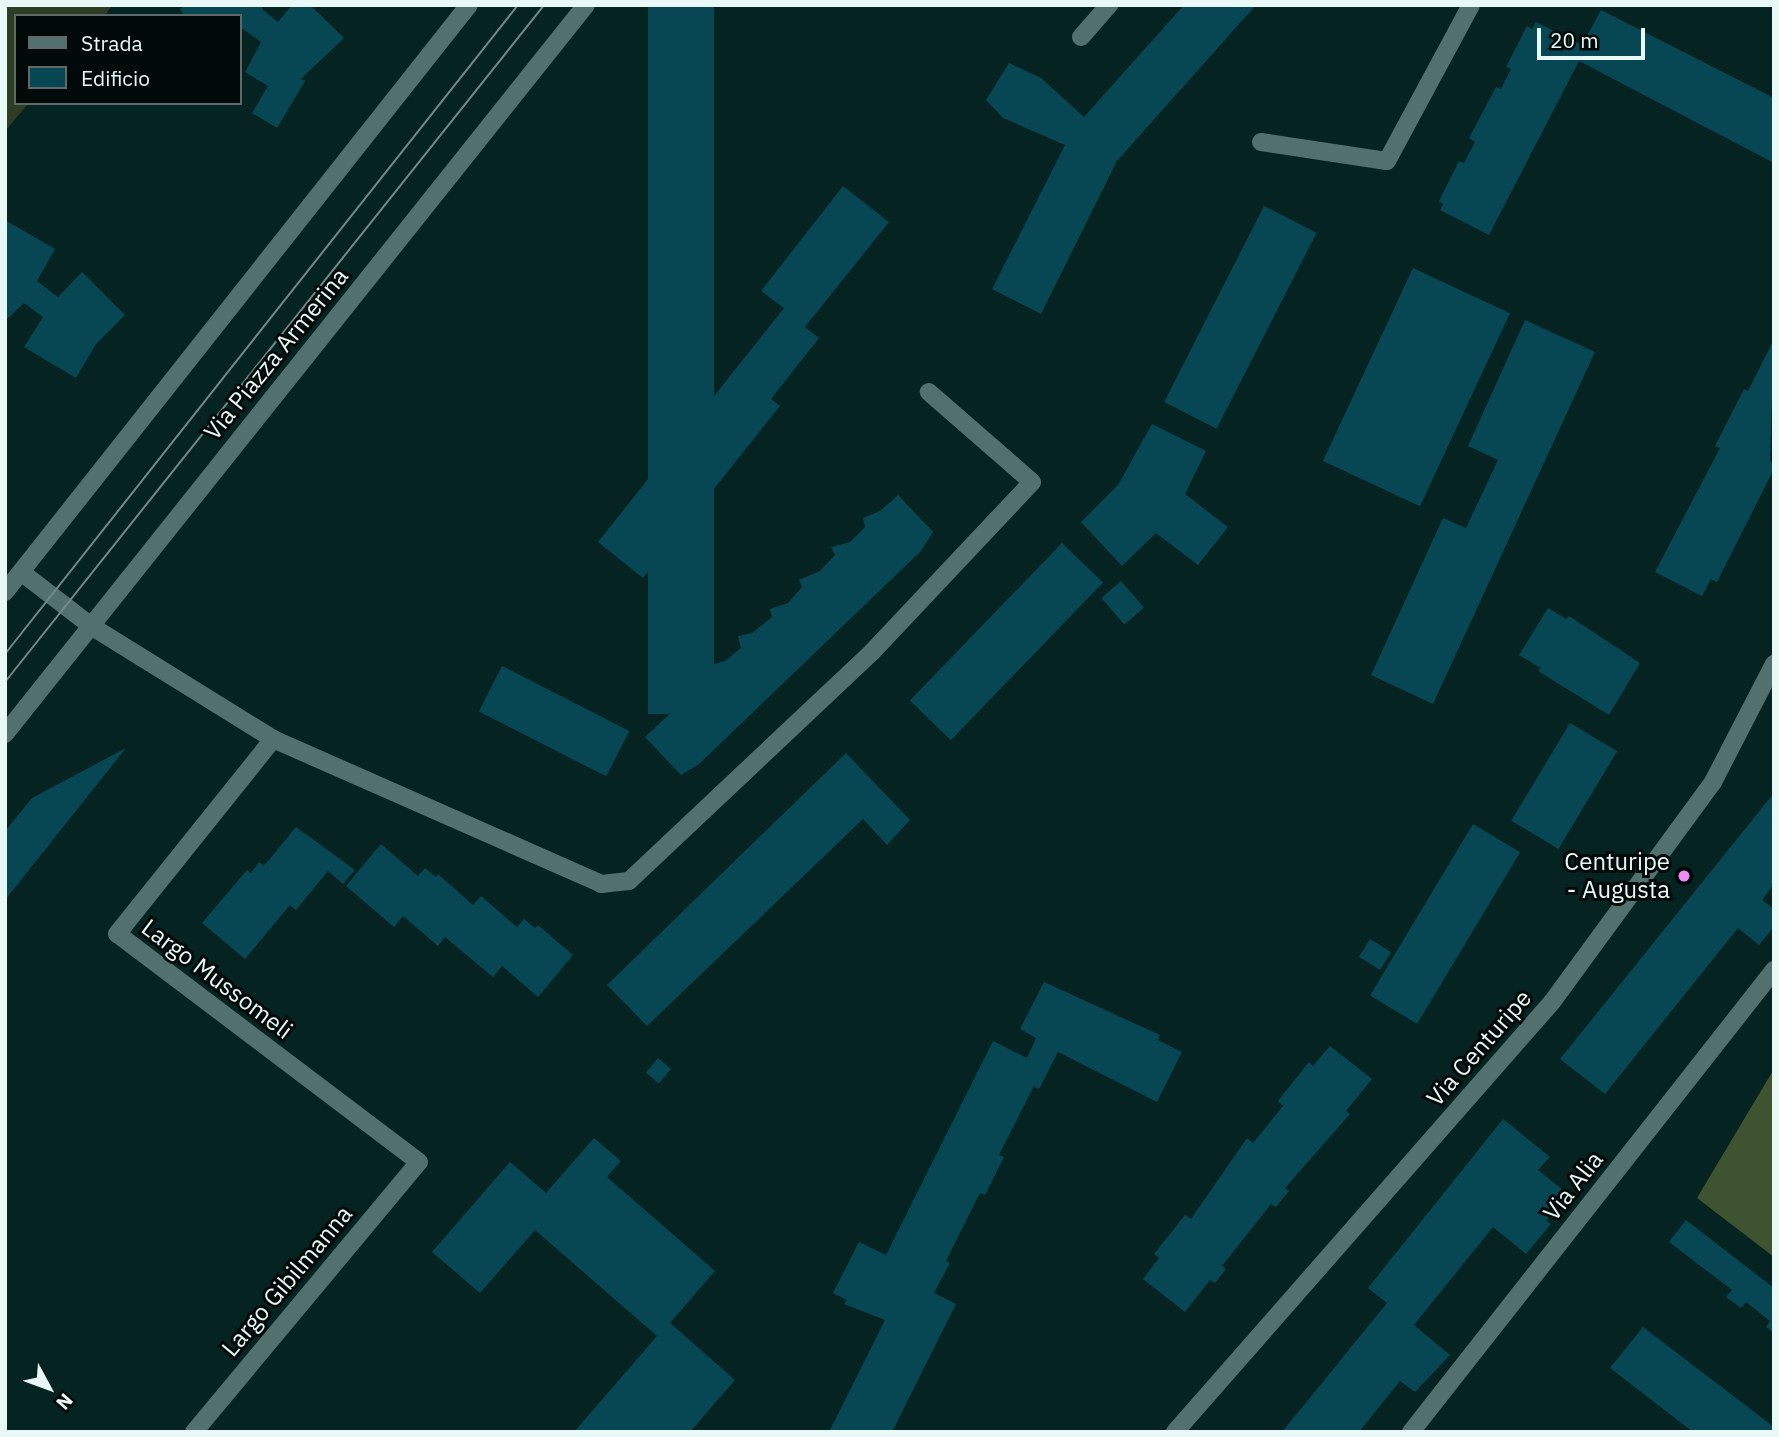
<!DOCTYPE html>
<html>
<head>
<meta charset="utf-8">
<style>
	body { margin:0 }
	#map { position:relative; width:1779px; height:1437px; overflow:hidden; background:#052321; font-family:"IBM Plex Sans",sans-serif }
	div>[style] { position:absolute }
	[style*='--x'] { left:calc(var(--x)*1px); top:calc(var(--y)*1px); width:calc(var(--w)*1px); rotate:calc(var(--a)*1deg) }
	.green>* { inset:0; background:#2d3d24 }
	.forest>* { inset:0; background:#3e5431 }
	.building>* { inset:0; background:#074653; transform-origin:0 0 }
	.minor>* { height:18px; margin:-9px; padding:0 9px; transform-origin:9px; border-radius:9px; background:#52716e }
	.tram>* { height:2px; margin:-1px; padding:0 1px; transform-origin:1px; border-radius:1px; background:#718987 }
	.dots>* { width:19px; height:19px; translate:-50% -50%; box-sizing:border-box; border:4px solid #020a09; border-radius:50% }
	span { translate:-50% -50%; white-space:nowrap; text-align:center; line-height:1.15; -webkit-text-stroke:6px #020a09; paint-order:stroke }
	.street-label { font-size:24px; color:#e7f8f6 }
	.poi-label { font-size:24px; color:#e7f8f6 }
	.right { translate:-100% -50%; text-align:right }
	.frame { position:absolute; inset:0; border:7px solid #e7f8f6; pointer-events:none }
	.legend { position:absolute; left:14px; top:14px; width:228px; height:91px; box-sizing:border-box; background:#020a09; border:2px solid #5e6968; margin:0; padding:9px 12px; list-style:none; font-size:21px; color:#e7f8f6 }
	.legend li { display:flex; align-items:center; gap:14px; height:35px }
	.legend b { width:35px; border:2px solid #5e6968 }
	.north { position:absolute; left:14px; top:1353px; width:70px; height:70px; -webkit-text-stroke:5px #020a09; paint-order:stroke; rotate:131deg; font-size:19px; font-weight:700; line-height:28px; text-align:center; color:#e7f8f6 }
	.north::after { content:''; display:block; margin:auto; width:24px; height:32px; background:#e7f8f6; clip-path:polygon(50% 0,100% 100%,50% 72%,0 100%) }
	.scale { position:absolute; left:1537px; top:28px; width:108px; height:32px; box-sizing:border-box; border:4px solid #e7f8f6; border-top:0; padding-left:9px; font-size:21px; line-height:24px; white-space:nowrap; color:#e7f8f6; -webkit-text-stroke:5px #020a09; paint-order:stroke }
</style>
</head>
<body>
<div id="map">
	<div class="green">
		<i style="clip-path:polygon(5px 5px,113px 5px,104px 16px,16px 16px,16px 103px,29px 103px,5px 131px)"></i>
	</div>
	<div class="forest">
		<i style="clip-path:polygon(1774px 1069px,1774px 1257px,1697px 1198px)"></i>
	</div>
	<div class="building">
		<i style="clip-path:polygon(184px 5px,264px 5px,262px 9px,278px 22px,292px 5px,310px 5px,344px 38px,301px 79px,305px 81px,277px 128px,252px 113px,268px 86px,245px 72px,261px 42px,243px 29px,240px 32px,240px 16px,185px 16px,180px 10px)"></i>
		<i style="left:648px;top:5px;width:66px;height:709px"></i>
		<i style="clip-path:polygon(1184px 5px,1256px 5px,1117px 161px,1041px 314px,992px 289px,1065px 145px,1003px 118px,986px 100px,1009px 63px,1041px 78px,1084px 117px)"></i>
		<i style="clip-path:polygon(1601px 10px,1774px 98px,1774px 163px,1579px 61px,1489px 235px,1440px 210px,1443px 204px,1439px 201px,1459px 161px,1464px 163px,1475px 142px,1469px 138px,1496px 87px,1501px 89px,1511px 69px,1506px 67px,1527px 26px,1532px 29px,1536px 22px,1582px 45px)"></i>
		<i style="clip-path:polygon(843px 186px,889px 222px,805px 327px,819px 338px,771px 399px,780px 406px,643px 578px,598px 542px,784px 308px,761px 291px)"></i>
		<i style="left:1264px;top:206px;width:59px;height:220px;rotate:27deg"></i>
		<i style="clip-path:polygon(5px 220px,55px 249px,37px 281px,58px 297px,82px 272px,125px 315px,96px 344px,76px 378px,24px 347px,43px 317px,24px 303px,5px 321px)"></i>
		<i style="left:1413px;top:268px;width:107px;height:213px;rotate:25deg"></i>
		<i style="clip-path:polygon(1525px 320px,1595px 352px,1433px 704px,1371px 675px,1443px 518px,1466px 528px,1498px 460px,1468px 446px)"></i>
		<i style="clip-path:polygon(1774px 339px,1770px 459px,1774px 469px,1717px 582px,1711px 579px,1702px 596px,1655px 572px,1720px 448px,1715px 446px,1744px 389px,1748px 391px)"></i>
		<i style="clip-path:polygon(1152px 424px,1206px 451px,1185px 494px,1228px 527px,1198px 565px,1156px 533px,1122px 566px,1081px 522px,1118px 485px)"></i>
		<i style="clip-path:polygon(898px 495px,933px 532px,921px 551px,698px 765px,681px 775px,645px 737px,677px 707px,675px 699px,694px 691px,708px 677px,704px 667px,725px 661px,741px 648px,738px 636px,752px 633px,772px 617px,770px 609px,788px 603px,802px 587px,799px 580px,820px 571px,835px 555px,831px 547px,850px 542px,865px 527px,863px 518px,880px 511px)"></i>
		<i style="left:1062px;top:543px;width:57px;height:219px;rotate:44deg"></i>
		<i style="left:1121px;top:581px;width:35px;height:26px;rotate:49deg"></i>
		<i style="clip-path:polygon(1548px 608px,1566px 619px,1569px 616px,1640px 663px,1609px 715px,1538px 671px,1541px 668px,1519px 655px)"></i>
		<i style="clip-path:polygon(675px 623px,692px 651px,678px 656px,681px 663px,664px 672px,649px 642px)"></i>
		<i style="left:502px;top:666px;width:143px;height:51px;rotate:27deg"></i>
		<i style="left:1570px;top:723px;width:55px;height:114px;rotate:31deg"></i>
		<i style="clip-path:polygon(126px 748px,5px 900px,5px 831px,32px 798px)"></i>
		<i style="clip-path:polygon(846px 753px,910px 820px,887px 845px,863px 819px,647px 1026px,607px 985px)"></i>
		<i style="clip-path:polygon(1774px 793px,1774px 884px,1762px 900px,1774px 909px,1774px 927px,1759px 945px,1738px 928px,1605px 1094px,1560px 1059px)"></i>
		<i style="left:1473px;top:824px;width:55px;height:200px;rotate:31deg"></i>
		<i style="clip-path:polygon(296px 827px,355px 870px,343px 884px,328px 871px,296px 910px,290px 905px,245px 959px,202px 923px,247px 870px,251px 873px,259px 862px,264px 866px)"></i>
		<i style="clip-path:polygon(381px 844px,418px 876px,425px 868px,436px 877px,438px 874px,473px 905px,481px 896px,517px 927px,524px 919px,535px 928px,538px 925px,573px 955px,538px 997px,502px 966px,493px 977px,445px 937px,438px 946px,403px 916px,394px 927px,346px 886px)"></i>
		<i style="left:1370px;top:939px;width:25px;height:21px;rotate:32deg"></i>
		<i style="clip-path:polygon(1044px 982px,1160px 1035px,1158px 1040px,1182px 1052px,1157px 1102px,1058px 1052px,1039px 1089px,1034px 1086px,999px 1155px,1004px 1157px,985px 1195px,980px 1193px,946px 1261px,950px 1263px,934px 1293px,956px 1304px,892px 1432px,829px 1432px,885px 1320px,844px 1304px,847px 1300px,833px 1293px,859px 1242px,886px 1255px,993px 1041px,1027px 1058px,1036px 1038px,1020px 1029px)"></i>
		<i style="clip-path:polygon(1330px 1046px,1372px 1079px,1346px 1111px,1350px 1114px,1285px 1188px,1289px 1191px,1276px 1207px,1271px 1204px,1222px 1266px,1226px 1269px,1215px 1283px,1210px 1280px,1185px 1312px,1143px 1279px,1159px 1258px,1154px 1254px,1185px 1215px,1191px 1219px,1247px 1138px,1253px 1143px,1283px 1106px,1278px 1101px,1309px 1062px,1313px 1066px)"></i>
		<i style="left:658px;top:1058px;width:17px;height:19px;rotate:40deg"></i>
		<i style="clip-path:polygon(1503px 1119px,1550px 1157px,1538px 1170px,1568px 1194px,1546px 1221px,1551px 1224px,1526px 1254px,1493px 1227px,1414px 1325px,1450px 1355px,1415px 1392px,1400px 1381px,1359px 1432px,1282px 1432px,1387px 1303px,1368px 1288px)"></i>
		<i style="clip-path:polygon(594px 1138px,621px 1161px,607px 1177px,715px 1271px,670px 1323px,735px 1380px,690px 1432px,574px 1432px,657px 1336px,535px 1230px,480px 1293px,432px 1252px,510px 1162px,546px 1193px)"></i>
		<i style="clip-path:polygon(1686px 1220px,1774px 1288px,1774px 1333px,1766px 1327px,1770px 1321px,1746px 1302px,1741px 1308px,1726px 1297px,1732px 1290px,1669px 1242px)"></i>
		<i style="clip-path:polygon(1643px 1327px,1774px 1427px,1774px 1432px,1693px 1432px,1610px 1368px)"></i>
	</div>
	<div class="minor">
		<i style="--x:1081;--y:37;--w:43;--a:-48.8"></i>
		<i style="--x:1261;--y:142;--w:127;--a:8.6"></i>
		<i style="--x:1387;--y:161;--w:177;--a:-61.7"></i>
		<i style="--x:21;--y:572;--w:88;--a:37.6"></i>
		<i style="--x:91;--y:626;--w:214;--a:31.8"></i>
		<i style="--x:273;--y:739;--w:359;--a:23.8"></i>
		<i style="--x:601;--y:884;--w:28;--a:-6"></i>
		<i style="--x:629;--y:881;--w:334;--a:-43.3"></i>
		<i style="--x:872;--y:652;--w:233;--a:-46.7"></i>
		<i style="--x:1032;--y:482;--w:137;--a:-138.9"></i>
		<i style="--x:5;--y:592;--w:748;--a:-51.68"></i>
		<i style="--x:5;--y:734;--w:932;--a:-51.45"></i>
		<i style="--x:194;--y:1432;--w:351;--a:-50.2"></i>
		<i style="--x:419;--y:1162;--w:378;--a:-142.9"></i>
		<i style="--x:117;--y:934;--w:250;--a:-51.3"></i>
		<i style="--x:1175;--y:1432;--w:572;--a:-48.76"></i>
		<i style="--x:1552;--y:1002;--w:273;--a:-53.8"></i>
		<i style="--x:1713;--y:782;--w:133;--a:-62.7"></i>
		<i style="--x:1411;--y:1432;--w:588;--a:-51.84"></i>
	</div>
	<div class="tram">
		<i style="--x:5;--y:654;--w:827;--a:-51.68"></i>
		<i style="--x:5;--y:682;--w:865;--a:-51.47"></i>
	</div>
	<div class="dots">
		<i style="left:1684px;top:876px;background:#ee8bf7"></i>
	</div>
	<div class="street-label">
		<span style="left:276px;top:354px;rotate:-51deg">Via Piazza Armerina</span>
		<span style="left:217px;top:979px;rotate:37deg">Largo Mussomeli</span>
		<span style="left:1479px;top:1048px;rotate:-49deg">Via Centuripe</span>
		<span style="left:1573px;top:1186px;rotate:-52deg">Via Alia</span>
		<span style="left:287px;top:1281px;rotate:-50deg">Largo Gibilmanna</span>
	</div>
	<div class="poi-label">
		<span class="right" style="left:1670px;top:876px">Centuripe<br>- Augusta</span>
	</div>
	<div class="frame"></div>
	<ul class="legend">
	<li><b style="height:9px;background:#52716e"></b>Strada</li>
	<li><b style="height:19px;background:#074653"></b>Edificio</li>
	</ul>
	<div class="north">N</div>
	<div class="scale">20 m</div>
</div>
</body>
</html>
